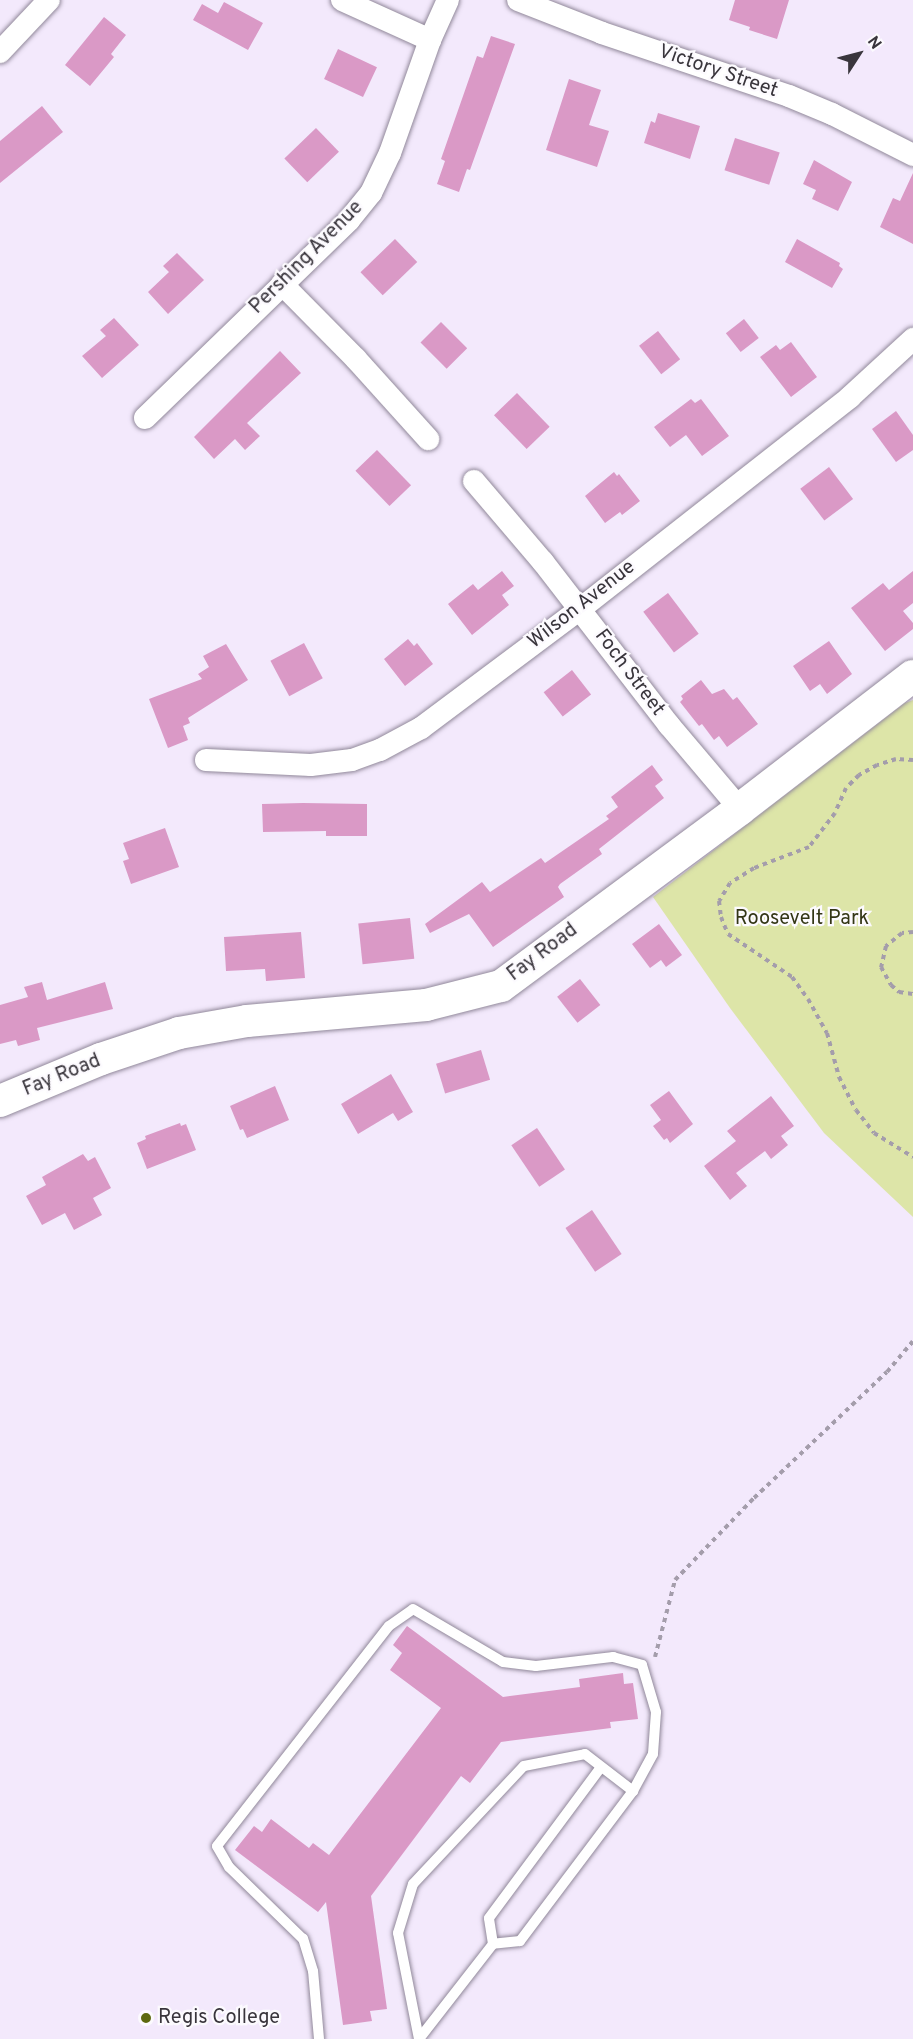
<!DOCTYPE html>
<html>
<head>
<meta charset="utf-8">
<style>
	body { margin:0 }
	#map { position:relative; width:913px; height:2039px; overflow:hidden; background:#f3e9fc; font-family:Overpass,sans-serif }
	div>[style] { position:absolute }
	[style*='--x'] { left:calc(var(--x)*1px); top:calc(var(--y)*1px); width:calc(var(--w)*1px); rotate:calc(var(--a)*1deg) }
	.green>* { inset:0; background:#dde5a8 }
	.building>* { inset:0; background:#da99c6; transform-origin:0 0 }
	.path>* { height:4px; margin-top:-2px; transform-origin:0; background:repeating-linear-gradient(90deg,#a49dab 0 4.5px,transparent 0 9px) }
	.roads { filter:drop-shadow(0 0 2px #91889a) drop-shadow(0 0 2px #91889a) }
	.lane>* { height:10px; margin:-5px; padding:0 5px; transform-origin:5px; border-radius:5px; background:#fff }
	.street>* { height:22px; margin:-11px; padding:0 11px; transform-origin:11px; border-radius:11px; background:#fff }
	.secondary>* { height:32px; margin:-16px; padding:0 16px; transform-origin:16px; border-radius:16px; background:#fff }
	.dots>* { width:16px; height:16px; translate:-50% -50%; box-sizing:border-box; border:3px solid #fcfafe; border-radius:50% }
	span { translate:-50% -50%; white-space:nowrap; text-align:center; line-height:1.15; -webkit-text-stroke:4.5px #fcfafe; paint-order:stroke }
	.street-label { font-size:20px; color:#39353c }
	.park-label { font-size:20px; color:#333615 }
	.poi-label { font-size:20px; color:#39353c }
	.left { translate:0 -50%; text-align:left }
	.north { position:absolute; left:829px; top:24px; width:60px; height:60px; -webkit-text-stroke:4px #fcfafe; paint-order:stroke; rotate:54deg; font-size:16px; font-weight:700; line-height:24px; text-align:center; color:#39353c }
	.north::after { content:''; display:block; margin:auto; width:21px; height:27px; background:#39353c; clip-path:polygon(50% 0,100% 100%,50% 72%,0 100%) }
</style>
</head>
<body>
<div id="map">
	<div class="green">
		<i style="clip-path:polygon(913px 700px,913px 1217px,824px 1133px,730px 1008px,653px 897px,905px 703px)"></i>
	</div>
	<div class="building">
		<i style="clip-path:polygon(735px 0,789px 0,777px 39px,749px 30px,750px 27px,729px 20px)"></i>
		<i style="clip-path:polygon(224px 2px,263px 23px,248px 50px,193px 20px,202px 4px,218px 13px)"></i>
		<i style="clip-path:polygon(104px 17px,126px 35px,111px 54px,114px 57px,90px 86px,65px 65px)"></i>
		<i style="clip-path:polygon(491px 36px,515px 44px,470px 170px,467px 169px,459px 192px,437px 184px,445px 161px,441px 159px,477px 56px,483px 58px)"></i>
		<i style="left:338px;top:49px;width:43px;height:33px;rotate:25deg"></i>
		<i style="clip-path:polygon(569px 79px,601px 90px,589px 125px,609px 131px,597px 167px,546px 150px)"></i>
		<i style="clip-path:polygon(42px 106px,63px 132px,0 183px,0 141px)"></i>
		<i style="clip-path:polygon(658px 113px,700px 126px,690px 159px,644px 143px,651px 121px,655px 123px)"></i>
		<i style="left:316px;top:128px;width:33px;height:44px;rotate:46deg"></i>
		<i style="left:735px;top:138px;width:47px;height:34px;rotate:18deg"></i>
		<i style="clip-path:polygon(814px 160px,852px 182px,838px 211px,812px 199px,816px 190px,803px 184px)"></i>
		<i style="clip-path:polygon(913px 173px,913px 244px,880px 227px,893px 198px,900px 201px)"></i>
		<i style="left:395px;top:239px;width:32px;height:48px;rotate:46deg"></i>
		<i style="clip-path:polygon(797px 239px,840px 263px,839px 266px,843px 269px,832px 288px,785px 262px)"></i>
		<i style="clip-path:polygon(177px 253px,204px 280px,168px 314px,148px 292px,169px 272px,163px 266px)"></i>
		<i style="clip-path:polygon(114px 318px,139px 345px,102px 378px,82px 356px,106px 336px,100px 330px)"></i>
		<i style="left:744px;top:319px;width:24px;height:23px;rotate:52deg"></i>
		<i style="left:441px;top:322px;width:37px;height:29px;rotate:45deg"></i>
		<i style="left:658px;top:331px;width:36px;height:24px;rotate:52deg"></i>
		<i style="clip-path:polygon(791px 342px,817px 377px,791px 397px,760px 357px,776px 345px,780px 350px)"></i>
		<i style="clip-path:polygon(280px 351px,301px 373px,247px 423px,260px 436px,245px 450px,235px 439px,214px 459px,194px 437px)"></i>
		<i style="left:517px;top:393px;width:47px;height:32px;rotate:46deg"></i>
		<i style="clip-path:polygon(691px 399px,695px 403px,701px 399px,729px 436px,702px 456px,686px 435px,670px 447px,654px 427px)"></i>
		<i style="clip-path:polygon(896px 411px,913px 435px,913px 450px,896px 462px,872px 429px)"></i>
		<i style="left:377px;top:450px;width:49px;height:30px;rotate:46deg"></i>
		<i style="left:829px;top:467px;width:40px;height:36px;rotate:53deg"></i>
		<i style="clip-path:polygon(614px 472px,617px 476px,619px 474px,640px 501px,622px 515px,620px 512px,605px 523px,585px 496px)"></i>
		<i style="clip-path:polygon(502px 571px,514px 586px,502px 595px,509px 605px,472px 635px,448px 604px,473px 584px,478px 590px)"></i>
		<i style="clip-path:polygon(913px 571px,913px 603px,903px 611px,913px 623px,913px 629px,885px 651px,851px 608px,883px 583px,889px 590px)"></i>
		<i style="left:668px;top:593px;width:51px;height:31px;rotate:53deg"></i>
		<i style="clip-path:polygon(408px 639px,414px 646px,417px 643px,433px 664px,405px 686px,384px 659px)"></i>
		<i style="clip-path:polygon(829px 641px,852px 674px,827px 694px,820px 684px,810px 691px,793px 666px)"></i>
		<i style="left:304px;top:643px;width:40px;height:38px;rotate:62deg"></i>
		<i style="clip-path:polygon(226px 644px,248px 680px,188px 718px,190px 723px,183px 726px,188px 740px,168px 748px,149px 699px,202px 679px,198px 674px,209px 667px,203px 656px)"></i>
		<i style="left:572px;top:670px;width:31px;height:36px;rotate:52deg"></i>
		<i style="clip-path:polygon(701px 680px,712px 694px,724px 689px,733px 700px,737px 697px,758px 724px,727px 747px,719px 736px,714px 740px,702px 724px,699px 726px,680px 702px,683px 699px,681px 696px)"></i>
		<i style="clip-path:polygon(652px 765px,663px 780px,655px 786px,664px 798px,599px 849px,602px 854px,560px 884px,558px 887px,564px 897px,493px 947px,469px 914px,430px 933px,425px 924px,482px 882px,490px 892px,541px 858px,545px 863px,609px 819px,606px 816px,618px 807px,611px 797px)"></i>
		<i style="clip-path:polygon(303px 803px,367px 804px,367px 836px,326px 836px,326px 831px,263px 832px,262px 804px)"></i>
		<i style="clip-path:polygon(165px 828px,179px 867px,131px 884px,123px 861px,129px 859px,123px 843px)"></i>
		<i style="left:410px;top:918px;width:41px;height:52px;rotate:84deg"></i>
		<i style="clip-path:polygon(659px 924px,682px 955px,666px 967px,661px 960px,650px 968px,632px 944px)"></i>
		<i style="clip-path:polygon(301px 932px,305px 978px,266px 981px,265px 969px,226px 971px,224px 937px)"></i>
		<i style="left:580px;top:979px;width:33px;height:29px;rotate:52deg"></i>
		<i style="clip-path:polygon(42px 982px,47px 1000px,105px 982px,113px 1009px,37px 1028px,40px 1040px,18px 1046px,16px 1040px,0 1044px,0 1005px,28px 997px,24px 987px)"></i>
		<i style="left:481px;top:1050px;width:31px;height:47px;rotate:73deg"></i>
		<i style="clip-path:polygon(391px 1074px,413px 1112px,398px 1121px,393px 1113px,358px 1134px,341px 1104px)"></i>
		<i style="clip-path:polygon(275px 1086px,289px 1120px,247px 1138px,243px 1129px,240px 1130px,230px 1106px)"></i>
		<i style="clip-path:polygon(669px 1091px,693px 1124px,670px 1143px,667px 1138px,664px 1140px,653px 1126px,661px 1120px,650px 1105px)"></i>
		<i style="clip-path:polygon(771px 1096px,794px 1126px,781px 1136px,788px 1145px,771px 1159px,765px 1151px,736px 1173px,747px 1186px,730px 1200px,704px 1166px,736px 1141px,727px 1131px)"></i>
		<i style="clip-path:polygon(180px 1123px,181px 1126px,186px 1124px,196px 1150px,147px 1169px,137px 1143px,146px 1139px,145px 1136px)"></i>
		<i style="left:537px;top:1128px;width:50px;height:31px;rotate:56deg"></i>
		<i style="clip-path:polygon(83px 1154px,88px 1161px,95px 1157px,111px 1188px,93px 1198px,102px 1215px,74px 1230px,65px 1213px,42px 1225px,26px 1196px,46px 1185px,42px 1177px)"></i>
		<i style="left:592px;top:1210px;width:53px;height:32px;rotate:56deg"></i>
		<i style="clip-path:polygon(407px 1626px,503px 1697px,580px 1687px,579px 1679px,623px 1673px,624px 1684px,633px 1683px,638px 1719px,610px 1722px,611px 1728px,501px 1742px,470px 1783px,461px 1776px,371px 1896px,387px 2009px,370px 2011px,372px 2021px,343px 2025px,326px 1902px,318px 1912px,235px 1850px,254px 1826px,262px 1832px,271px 1819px,309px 1848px,313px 1843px,329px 1855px,441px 1708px,390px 1670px,402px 1653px,393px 1645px)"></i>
	</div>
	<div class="path">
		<i style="--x:913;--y:760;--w:17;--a:-177"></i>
		<i style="--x:896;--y:759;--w:20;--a:162"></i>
		<i style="--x:877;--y:765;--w:21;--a:151"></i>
		<i style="--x:859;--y:775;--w:18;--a:135"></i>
		<i style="--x:846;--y:788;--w:27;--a:114"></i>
		<i style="--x:835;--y:813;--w:43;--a:127.4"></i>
		<i style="--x:809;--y:847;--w:59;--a:159.1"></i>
		<i style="--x:754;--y:868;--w:28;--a:148"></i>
		<i style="--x:730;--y:883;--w:21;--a:121"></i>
		<i style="--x:719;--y:901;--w:16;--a:83"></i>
		<i style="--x:721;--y:917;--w:18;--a:68"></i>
		<i style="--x:728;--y:934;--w:77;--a:33.9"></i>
		<i style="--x:792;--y:977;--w:27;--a:54"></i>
		<i style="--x:808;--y:999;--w:39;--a:61"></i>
		<i style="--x:827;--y:1033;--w:46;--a:74.7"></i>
		<i style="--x:839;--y:1077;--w:37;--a:63"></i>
		<i style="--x:856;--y:1110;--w:29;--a:52"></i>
		<i style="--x:874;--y:1133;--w:46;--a:31.6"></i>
		<i style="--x:913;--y:932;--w:11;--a:175"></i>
		<i style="--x:902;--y:933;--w:21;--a:141"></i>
		<i style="--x:886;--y:946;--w:22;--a:103"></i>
		<i style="--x:881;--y:967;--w:21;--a:61"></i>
		<i style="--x:891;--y:985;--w:11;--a:41"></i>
		<i style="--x:899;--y:992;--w:14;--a:8"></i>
		<i style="--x:655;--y:1657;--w:80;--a:-75.4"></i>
		<i style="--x:675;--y:1580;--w:114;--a:-46.1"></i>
		<i style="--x:754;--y:1498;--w:183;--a:-43.5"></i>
		<i style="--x:887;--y:1372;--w:40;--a:-50"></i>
	</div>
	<div class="roads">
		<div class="lane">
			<i style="--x:585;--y:1754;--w:61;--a:37.6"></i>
			<i style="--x:633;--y:1791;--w:188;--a:127"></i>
			<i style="--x:520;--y:1941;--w:27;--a:174"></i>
			<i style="--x:493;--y:1944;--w:120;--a:127.9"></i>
			<i style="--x:419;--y:2039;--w:108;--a:-101.2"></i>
			<i style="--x:398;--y:1933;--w:51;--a:-73"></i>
			<i style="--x:413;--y:1884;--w:162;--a:-46.8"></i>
			<i style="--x:524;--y:1766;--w:62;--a:-11.1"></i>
			<i style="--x:493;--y:1944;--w:26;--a:-99"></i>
			<i style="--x:489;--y:1918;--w:188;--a:-53.4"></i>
			<i style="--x:319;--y:2039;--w:68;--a:-95"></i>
			<i style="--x:313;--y:1971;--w:34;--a:-107"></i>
			<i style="--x:303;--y:1939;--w:103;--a:-135.8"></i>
			<i style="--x:229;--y:1867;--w:24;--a:-120"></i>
			<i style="--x:217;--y:1846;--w:279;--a:-52"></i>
			<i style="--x:389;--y:1626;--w:29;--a:-35"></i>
			<i style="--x:413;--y:1609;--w:104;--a:30.5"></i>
			<i style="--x:503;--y:1662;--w:33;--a:7"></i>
			<i style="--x:536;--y:1666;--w:78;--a:-6.7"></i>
			<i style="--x:613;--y:1657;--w:30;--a:15"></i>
			<i style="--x:642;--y:1665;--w:49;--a:73.4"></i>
			<i style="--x:656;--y:1712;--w:42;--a:94.1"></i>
			<i style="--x:653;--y:1754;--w:42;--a:118.4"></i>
		</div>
		<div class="street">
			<i style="--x:342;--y:0;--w:97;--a:24.4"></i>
			<i style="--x:518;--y:0;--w:90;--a:21.4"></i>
			<i style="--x:602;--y:33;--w:197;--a:18.6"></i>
			<i style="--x:789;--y:96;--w:47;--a:22.7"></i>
			<i style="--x:832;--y:114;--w:91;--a:26.8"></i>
			<i style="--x:0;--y:52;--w:71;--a:-46.7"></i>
			<i style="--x:282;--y:284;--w:105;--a:45.4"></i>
			<i style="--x:356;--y:359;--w:108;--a:48"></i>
			<i style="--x:145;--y:418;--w:284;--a:-44.1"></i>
			<i style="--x:349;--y:220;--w:35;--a:-51"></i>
			<i style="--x:371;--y:193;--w:44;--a:-64.6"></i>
			<i style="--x:390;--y:153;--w:120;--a:-70.5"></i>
			<i style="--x:430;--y:40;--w:44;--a:-65.8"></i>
			<i style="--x:474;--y:481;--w:106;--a:49.6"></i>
			<i style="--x:543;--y:562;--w:206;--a:52.3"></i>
			<i style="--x:669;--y:725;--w:110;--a:49.8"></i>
			<i style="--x:206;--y:760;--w:105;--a:2.7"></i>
			<i style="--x:311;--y:765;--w:41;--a:-7"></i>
			<i style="--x:352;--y:760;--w:30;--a:-20"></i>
			<i style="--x:380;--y:750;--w:47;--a:-28.2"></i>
			<i style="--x:421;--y:728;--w:199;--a:-36.8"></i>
			<i style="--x:580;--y:609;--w:343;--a:-38.1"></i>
			<i style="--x:850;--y:397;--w:86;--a:-42.6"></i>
		</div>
		<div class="secondary">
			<i style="--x:0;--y:1101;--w:109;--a:-22.6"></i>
			<i style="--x:101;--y:1059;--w:82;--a:-18.4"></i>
			<i style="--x:179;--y:1033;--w:69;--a:-10"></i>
			<i style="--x:247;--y:1021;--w:180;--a:-5.1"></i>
			<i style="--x:426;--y:1005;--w:77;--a:-14.2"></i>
			<i style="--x:501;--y:986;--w:297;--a:-36.5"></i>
			<i style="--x:740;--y:809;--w:218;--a:-37.6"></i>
		</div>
	</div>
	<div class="dots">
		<i style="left:146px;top:2018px;background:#5d690f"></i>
	</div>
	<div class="street-label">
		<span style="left:718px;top:72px;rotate:19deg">Victory Street</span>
		<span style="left:307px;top:258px;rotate:-45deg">Pershing Avenue</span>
		<span style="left:582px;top:605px;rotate:-38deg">Wilson Avenue</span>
		<span style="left:629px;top:673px;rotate:53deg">Foch Street</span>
		<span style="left:543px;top:953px;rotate:-37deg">Fay Road</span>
		<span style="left:62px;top:1076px;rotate:-22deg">Fay Road</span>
	</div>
	<div class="park-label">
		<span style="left:802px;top:919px">Roosevelt Park</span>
	</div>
	<div class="poi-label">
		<span class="left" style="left:158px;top:2018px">Regis College</span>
	</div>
	<div class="north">N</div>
</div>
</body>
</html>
